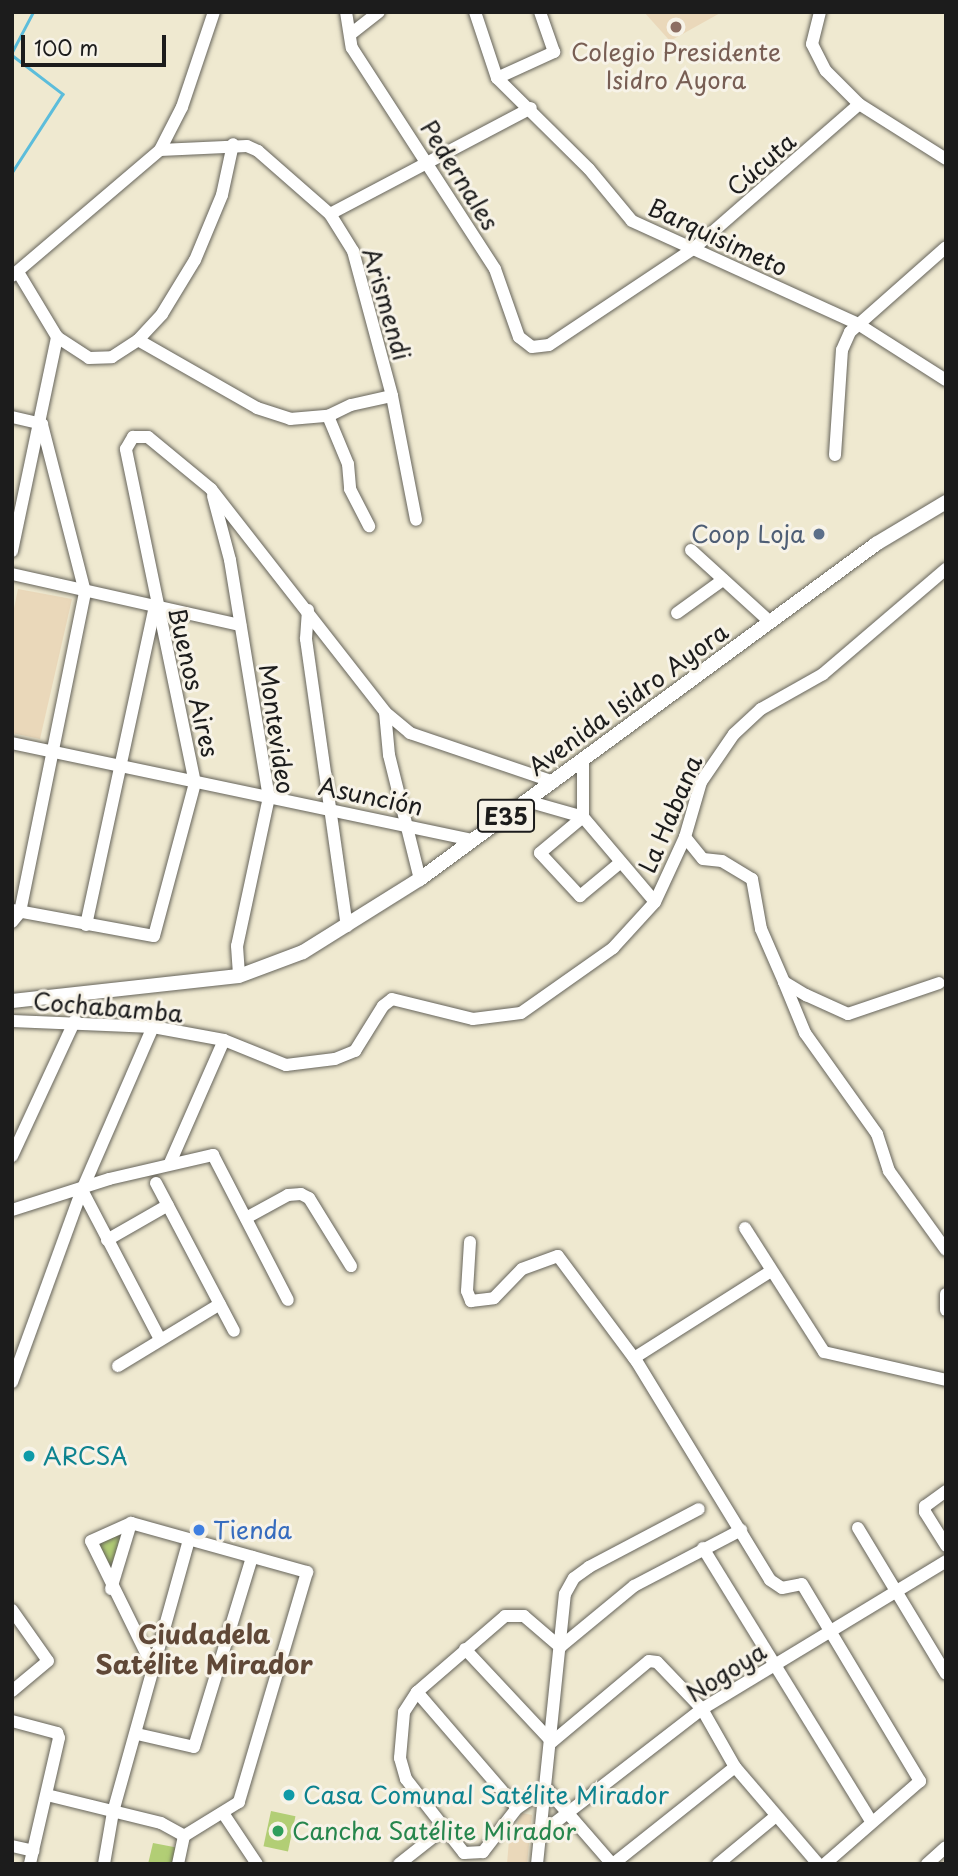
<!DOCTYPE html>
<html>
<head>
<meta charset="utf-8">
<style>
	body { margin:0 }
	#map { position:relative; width:958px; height:1876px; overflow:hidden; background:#efe9d0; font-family:"Playpen Sans",sans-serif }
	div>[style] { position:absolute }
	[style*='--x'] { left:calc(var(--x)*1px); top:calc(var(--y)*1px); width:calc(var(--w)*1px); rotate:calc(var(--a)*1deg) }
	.built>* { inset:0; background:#ead8ba }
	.green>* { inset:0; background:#b2ce75; transform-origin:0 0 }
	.stream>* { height:2.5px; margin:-1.25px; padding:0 1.25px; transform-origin:1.25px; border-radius:1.25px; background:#5cbddb }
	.roads { filter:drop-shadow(0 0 2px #66645b) drop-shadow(0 0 2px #66645b) }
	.minor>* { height:12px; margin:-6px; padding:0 6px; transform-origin:6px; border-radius:6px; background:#fff }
	.major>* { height:14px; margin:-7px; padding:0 7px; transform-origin:7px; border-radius:7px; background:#fff }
	.dots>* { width:19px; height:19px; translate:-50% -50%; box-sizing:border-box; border:4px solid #f7f3e8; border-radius:50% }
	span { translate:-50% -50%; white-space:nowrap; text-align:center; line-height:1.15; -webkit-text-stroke:6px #f7f3e8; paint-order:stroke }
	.shield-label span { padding:2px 5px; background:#f7f3e8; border:2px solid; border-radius:5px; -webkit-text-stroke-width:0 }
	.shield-label { font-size:23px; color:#1c1c1c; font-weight:700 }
	.education-label { font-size:24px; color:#785e54 }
	.street-label { font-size:24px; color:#1c1c1c }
	.service-label { font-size:24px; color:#4e5e75 }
	.right { translate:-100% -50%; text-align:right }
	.culture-label { font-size:24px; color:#0d838f }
	.left { translate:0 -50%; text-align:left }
	.shop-label { font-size:24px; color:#366cbe }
	.leisure-label { font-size:24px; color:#27864d }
	.neighbourhood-label { font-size:26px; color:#604837; font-weight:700 }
	.frame { position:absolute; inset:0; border:14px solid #1c1c1c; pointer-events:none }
	.scale { position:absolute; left:21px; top:35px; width:145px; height:32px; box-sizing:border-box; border:4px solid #1c1c1c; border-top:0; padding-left:9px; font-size:21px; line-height:24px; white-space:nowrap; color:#1c1c1c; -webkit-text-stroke:5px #f7f3e8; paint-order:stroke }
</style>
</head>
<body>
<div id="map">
	<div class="built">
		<i style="clip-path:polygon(644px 12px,722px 12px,670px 41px)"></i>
		<i style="clip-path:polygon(18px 589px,72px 599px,40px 739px,12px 733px,12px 618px)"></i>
		<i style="clip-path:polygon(522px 1813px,532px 1815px,527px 1864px,507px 1864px,509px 1840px)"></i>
	</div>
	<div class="green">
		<i style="clip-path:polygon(123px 1530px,109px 1573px,95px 1544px)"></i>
		<i style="left:271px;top:1811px;width:25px;height:36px;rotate:12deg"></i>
		<i style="clip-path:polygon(153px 1843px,179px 1848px,175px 1864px,148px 1864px)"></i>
	</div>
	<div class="stream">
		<i style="--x:12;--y:52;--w:45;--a:-62.3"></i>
		<i style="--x:12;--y:55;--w:64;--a:37.4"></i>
		<i style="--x:63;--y:94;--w:94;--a:122.8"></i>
	</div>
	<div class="roads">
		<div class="minor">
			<i style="--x:346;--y:12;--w:36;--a:81"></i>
			<i style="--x:352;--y:48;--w:263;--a:57.1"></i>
			<i style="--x:495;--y:269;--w:72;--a:70.6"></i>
			<i style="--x:519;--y:337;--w:16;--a:38"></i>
			<i style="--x:532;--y:347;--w:17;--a:-7"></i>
			<i style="--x:549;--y:345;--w:173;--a:-33.7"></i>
			<i style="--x:693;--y:249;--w:220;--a:-41.1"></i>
			<i style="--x:475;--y:12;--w:70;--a:71.6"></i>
			<i style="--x:497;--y:78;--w:129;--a:44.7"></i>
			<i style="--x:589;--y:169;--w:67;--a:50.4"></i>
			<i style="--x:632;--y:221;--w:248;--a:24.5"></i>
			<i style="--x:858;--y:324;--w:104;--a:32.5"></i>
			<i style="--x:820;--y:12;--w:33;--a:104"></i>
			<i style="--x:812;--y:44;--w:30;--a:63"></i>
			<i style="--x:826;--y:71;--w:47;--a:45"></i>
			<i style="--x:859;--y:104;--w:103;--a:32.3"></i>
			<i style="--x:352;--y:33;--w:34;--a:-38"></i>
			<i style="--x:497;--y:78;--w:63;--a:-24.5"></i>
			<i style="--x:554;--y:52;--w:42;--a:-109.3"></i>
			<i style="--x:160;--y:150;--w:87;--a:-2.6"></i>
			<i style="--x:247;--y:146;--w:12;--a:24"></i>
			<i style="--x:258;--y:151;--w:96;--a:41.2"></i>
			<i style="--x:330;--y:214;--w:44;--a:58.1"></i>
			<i style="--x:353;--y:251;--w:150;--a:74.9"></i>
			<i style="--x:392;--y:396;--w:126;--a:79"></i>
			<i style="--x:330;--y:214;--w:227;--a:-27.8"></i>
			<i style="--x:18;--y:272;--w:76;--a:59"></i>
			<i style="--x:57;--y:337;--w:38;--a:33"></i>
			<i style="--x:89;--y:358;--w:23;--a:-2"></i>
			<i style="--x:112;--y:357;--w:31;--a:-33"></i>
			<i style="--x:138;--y:340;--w:35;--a:-47"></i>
			<i style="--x:162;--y:314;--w:63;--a:-58.6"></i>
			<i style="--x:195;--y:260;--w:70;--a:-67.4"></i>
			<i style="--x:222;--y:195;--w:52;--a:-77.8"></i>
			<i style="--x:12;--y:276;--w:194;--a:-40.4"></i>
			<i style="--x:160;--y:150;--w:48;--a:-62.9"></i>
			<i style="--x:182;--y:107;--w:100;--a:-71.4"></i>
			<i style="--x:138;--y:340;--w:137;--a:29.7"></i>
			<i style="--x:257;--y:408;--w:35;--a:18"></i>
			<i style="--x:290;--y:419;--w:38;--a:-5"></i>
			<i style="--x:328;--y:416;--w:25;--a:-26"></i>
			<i style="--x:351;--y:405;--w:42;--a:-12.4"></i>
			<i style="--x:328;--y:416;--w:52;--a:67.4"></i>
			<i style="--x:348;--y:464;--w:25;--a:85"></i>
			<i style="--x:350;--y:489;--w:42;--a:62.8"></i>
			<i style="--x:12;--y:417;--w:31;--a:13"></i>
			<i style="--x:835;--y:455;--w:105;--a:-86.2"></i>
			<i style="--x:842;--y:350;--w:20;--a:-66"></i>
			<i style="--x:850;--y:332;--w:128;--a:-41.5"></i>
			<i style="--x:213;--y:496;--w:66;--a:75.1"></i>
			<i style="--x:230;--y:560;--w:240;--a:80.7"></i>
			<i style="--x:269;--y:797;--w:152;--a:102.1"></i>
			<i style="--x:237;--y:946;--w:30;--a:86"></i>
			<i style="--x:691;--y:550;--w:107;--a:42.3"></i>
			<i style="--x:12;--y:551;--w:219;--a:-78.1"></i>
			<i style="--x:12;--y:574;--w:234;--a:12.6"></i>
			<i style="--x:308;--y:610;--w:29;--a:94"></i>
			<i style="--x:306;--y:639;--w:290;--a:81.9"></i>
			<i style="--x:677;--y:613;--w:57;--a:-35.7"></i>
			<i style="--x:385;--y:712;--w:43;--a:84.7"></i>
			<i style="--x:389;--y:755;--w:128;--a:76"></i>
			<i style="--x:12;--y:743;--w:471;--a:11.9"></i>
			<i style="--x:583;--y:762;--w:55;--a:90"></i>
			<i style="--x:583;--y:817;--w:111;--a:49.7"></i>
			<i style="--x:527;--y:801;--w:58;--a:15.9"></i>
			<i style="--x:583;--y:817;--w:56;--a:140.1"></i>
			<i style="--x:540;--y:853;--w:59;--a:47.1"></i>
			<i style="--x:580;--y:896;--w:53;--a:-39.7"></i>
			<i style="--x:685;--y:837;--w:28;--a:51"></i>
			<i style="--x:703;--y:859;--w:19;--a:6"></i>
			<i style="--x:722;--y:861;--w:35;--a:31"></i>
			<i style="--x:752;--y:879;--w:51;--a:79.8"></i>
			<i style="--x:761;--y:929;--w:58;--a:66.5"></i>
			<i style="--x:784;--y:982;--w:26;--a:31"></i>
			<i style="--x:806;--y:995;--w:46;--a:24.3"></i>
			<i style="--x:848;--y:1014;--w:96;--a:-18.8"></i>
			<i style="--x:12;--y:910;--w:144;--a:10.4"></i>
			<i style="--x:154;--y:936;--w:158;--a:-75"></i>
			<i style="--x:195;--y:783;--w:341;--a:-101.7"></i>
			<i style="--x:126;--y:449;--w:14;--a:-60"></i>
			<i style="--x:133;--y:437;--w:15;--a:0"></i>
			<i style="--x:148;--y:437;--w:82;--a:39.5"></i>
			<i style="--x:211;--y:489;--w:283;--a:52"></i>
			<i style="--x:385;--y:712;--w:33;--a:40"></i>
			<i style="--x:410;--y:733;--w:152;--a:18.8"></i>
			<i style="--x:12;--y:922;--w:13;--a:-51"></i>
			<i style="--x:20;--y:912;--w:327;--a:-78.5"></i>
			<i style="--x:85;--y:592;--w:173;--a:-104.4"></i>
			<i style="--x:86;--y:925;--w:321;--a:-77.8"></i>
			<i style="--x:784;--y:982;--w:55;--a:67.6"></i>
			<i style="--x:805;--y:1033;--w:124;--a:54.5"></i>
			<i style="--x:877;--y:1134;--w:39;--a:72"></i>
			<i style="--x:889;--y:1171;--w:97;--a:54.2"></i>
			<i style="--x:12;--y:1021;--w:141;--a:2.4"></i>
			<i style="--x:153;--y:1027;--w:72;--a:10.4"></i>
			<i style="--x:224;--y:1040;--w:67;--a:22"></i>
			<i style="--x:286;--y:1065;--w:49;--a:-7"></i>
			<i style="--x:335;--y:1059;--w:22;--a:-22"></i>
			<i style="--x:355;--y:1051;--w:53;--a:-58.1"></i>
			<i style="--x:383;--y:1006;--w:11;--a:-38"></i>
			<i style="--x:392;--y:999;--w:83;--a:13.9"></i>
			<i style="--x:473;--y:1019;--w:48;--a:-7.1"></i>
			<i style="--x:521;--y:1013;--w:113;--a:-35.2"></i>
			<i style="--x:613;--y:948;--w:62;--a:-47.6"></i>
			<i style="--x:655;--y:902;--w:72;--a:-65.2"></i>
			<i style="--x:685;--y:837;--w:57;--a:-73.8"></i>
			<i style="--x:701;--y:782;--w:58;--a:-55.5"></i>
			<i style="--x:734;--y:734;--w:37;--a:-43"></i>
			<i style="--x:761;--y:709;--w:71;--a:-29.4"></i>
			<i style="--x:823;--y:674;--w:162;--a:-40.5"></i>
			<i style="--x:12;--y:1156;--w:150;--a:-65.1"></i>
			<i style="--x:170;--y:1163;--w:134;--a:-66.3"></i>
			<i style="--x:156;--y:1183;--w:167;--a:62.2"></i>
			<i style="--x:82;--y:1190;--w:168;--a:62.4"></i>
			<i style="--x:12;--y:1210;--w:102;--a:-17.7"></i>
			<i style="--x:109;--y:1179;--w:107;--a:-13"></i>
			<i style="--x:213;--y:1155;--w:163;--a:62.7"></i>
			<i style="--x:246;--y:1218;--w:48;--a:-28.7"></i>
			<i style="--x:288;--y:1195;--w:13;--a:-4"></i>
			<i style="--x:301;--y:1194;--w:9;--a:27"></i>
			<i style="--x:309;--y:1198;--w:80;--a:58.3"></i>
			<i style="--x:745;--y:1228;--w:147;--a:57.5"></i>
			<i style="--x:824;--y:1352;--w:125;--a:12.9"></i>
			<i style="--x:107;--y:1240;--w:70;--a:-29.8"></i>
			<i style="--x:470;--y:1242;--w:49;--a:93.5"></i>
			<i style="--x:467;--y:1291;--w:11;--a:68"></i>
			<i style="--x:471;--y:1301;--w:23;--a:-7"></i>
			<i style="--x:494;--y:1298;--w:40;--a:-46"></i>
			<i style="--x:522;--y:1269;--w:38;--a:-20"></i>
			<i style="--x:558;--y:1256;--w:132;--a:53.3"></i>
			<i style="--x:637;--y:1362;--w:255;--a:58.6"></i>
			<i style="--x:770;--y:1580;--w:14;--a:34"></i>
			<i style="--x:782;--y:1588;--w:20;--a:-11"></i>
			<i style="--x:802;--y:1584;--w:230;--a:59.1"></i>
			<i style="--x:920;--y:1781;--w:126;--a:138.9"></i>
			<i style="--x:946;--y:1294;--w:16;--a:90"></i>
			<i style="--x:634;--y:1358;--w:162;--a:-32.4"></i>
			<i style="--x:118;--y:1366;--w:119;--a:-31.3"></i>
			<i style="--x:12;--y:1382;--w:204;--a:-70"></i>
			<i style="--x:82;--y:1190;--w:178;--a:-66.5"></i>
			<i style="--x:946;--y:1491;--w:26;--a:144"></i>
			<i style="--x:925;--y:1506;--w:6;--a:90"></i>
			<i style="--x:925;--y:1512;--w:40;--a:58"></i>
			<i style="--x:858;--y:1528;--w:170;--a:58.9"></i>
			<i style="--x:703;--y:1548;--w:321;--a:58.4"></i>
			<i style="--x:111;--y:1589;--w:69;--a:-73.1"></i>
			<i style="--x:12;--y:1610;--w:62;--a:54.8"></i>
			<i style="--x:48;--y:1661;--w:47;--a:140.2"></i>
			<i style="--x:465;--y:1649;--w:127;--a:46.9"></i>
			<i style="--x:552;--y:1742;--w:126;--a:-39.9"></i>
			<i style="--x:649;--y:1661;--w:8;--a:7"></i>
			<i style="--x:657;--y:1662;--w:65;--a:46.2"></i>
			<i style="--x:702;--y:1709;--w:67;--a:60.4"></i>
			<i style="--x:735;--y:1767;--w:128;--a:49.4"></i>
			<i style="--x:153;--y:1667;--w:140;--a:-116.2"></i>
			<i style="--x:91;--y:1541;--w:44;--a:-24.2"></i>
			<i style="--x:131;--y:1523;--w:183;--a:15.6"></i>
			<i style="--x:307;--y:1572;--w:240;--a:106.5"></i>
			<i style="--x:239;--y:1802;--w:65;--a:148.3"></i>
			<i style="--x:417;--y:1692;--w:153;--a:49.2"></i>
			<i style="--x:12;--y:1721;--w:47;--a:14.9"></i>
			<i style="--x:57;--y:1733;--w:5;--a:68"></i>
			<i style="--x:59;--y:1738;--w:129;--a:103"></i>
			<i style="--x:137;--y:1734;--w:58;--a:12.8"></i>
			<i style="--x:194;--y:1747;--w:199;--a:-73"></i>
			<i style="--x:47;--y:1795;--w:117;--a:13.8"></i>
			<i style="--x:161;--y:1823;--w:26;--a:29"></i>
			<i style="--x:223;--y:1813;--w:61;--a:56.3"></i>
			<i style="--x:539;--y:1835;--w:206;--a:-37.7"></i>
			<i style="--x:702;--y:1709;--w:285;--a:-31.2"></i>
			<i style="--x:12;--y:1846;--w:22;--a:13"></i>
			<i style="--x:104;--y:1864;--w:53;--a:-80.2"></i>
			<i style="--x:113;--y:1812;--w:282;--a:-74.4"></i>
			<i style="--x:178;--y:1864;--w:29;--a:-78"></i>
			<i style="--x:399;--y:1864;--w:55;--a:-38.3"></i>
			<i style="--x:537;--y:1864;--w:271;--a:-84.1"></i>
			<i style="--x:565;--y:1594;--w:18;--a:-61"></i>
			<i style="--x:574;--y:1578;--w:19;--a:-36"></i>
			<i style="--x:589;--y:1567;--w:124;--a:-27.8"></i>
			<i style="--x:612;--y:1864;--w:101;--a:-131"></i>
			<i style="--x:546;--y:1788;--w:35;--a:145"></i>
			<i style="--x:517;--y:1808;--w:56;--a:127.7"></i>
			<i style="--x:483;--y:1852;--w:19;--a:177"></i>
			<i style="--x:464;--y:1853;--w:94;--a:-128.1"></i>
			<i style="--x:406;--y:1779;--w:22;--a:-106"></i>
			<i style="--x:400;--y:1758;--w:46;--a:-85"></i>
			<i style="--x:404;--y:1712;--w:24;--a:-57"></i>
			<i style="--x:417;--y:1692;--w:116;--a:-40.8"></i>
			<i style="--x:505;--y:1616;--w:19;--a:0"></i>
			<i style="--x:524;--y:1616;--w:48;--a:40.7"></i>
			<i style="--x:560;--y:1647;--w:96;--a:-39.5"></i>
			<i style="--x:634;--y:1586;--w:121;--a:-27.6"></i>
			<i style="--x:613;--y:1864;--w:156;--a:-38.5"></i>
			<i style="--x:718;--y:1864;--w:75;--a:-39.6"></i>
			<i style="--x:927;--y:1864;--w:25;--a:-42"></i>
		</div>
		<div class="major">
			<i style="--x:12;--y:1001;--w:228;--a:-6.3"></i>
			<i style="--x:239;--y:976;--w:68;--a:-20.6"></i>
			<i style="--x:303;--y:952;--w:138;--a:-32"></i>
			<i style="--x:420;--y:879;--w:566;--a:-36.3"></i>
			<i style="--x:876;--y:544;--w:82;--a:-31"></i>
		</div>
	</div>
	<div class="dots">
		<i style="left:676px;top:27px;background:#8d6e63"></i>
		<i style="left:819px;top:534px;background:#5c6f8a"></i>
		<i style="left:29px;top:1456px;background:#0f9aa8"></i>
		<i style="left:199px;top:1530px;background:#3f7fe0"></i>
		<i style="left:289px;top:1795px;background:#0f9aa8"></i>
		<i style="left:278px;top:1831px;background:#2e9e5b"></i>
	</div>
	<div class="shield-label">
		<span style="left:506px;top:816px">E35</span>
	</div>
	<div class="education-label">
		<span style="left:676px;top:66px">Colegio Presidente<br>Isidro Ayora</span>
	</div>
	<div class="street-label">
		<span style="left:761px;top:164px;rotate:-41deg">Cúcuta</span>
		<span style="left:460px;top:175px;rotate:58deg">Pedernales</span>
		<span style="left:718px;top:237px;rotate:25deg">Barquisimeto</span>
		<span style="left:387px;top:304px;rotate:74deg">Arismendi</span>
		<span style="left:194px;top:682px;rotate:77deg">Buenos Aires</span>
		<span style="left:628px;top:699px;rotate:-36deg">Avenida Isidro Ayora</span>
		<span style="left:277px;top:729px;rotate:82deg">Montevideo</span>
		<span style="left:371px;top:796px;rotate:12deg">Asunción</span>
		<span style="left:670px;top:814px;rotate:-67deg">La Habana</span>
		<span style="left:108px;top:1007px;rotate:5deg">Cochabamba</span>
		<span style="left:726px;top:1672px;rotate:-32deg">Nogoya</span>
	</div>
	<div class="service-label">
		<span class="right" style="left:805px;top:534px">Coop Loja</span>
	</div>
	<div class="culture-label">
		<span class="left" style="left:43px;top:1456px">ARCSA</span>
		<span class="left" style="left:303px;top:1795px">Casa Comunal Satélite Mirador</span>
	</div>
	<div class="shop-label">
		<span class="left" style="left:213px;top:1530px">Tienda</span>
	</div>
	<div class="leisure-label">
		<span class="left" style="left:292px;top:1831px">Cancha Satélite Mirador</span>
	</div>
	<div class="neighbourhood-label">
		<span style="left:204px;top:1649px">Ciudadela<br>Satélite Mirador</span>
	</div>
	<div class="frame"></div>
	<div class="scale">100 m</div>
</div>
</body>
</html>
